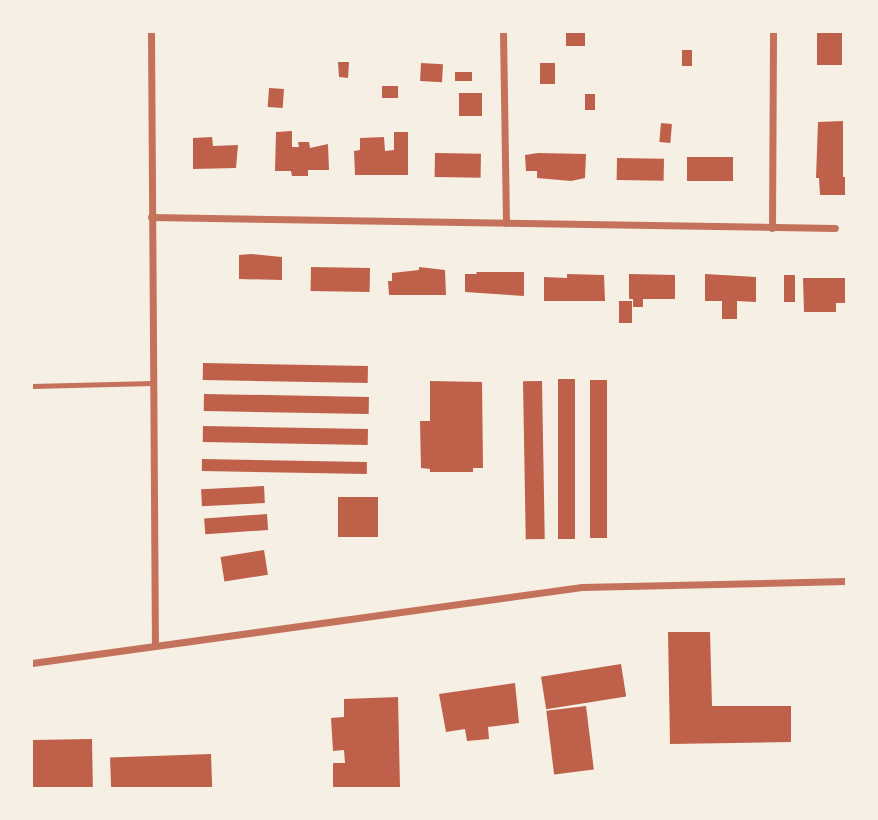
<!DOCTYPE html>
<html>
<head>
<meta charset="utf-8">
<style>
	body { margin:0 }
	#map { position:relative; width:878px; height:820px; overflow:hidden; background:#f6efe4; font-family:"DM Sans",sans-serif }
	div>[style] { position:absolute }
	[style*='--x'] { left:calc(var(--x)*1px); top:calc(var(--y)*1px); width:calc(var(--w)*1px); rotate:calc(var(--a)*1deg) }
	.building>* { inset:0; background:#bf614a; transform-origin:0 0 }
	.service>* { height:4.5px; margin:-2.25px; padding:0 2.25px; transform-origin:2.25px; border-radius:2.25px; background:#c5725c }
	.minor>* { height:7px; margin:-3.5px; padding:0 3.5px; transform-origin:3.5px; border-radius:3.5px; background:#c5725c }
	span { translate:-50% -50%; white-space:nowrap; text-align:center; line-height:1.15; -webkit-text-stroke:6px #f6efe4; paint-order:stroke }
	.frame { position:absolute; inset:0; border:33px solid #f6efe4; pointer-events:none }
</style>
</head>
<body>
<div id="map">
	<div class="building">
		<i style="left:566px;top:32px;width:19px;height:14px"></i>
		<i style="left:817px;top:32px;width:25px;height:33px"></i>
		<i style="left:682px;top:50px;width:10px;height:16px"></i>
		<i style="clip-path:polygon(338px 62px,349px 62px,348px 78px,339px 77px)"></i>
		<i style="left:421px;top:63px;width:22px;height:18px;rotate:3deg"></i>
		<i style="left:540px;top:63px;width:15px;height:21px"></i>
		<i style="left:455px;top:72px;width:17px;height:9px"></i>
		<i style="left:382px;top:86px;width:16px;height:12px"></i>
		<i style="left:269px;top:88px;width:15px;height:19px;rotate:4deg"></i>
		<i style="left:459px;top:93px;width:23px;height:23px"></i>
		<i style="left:585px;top:94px;width:10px;height:16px"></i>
		<i style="clip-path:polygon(843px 121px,843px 177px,846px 177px,846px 195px,820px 195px,819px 178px,816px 178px,818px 122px)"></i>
		<i style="left:661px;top:123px;width:11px;height:19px;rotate:5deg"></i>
		<i style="clip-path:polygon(292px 131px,292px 147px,299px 147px,298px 142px,309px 142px,310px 148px,328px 144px,329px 170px,308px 170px,308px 176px,292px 176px,291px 171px,275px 171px,276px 132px)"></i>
		<i style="clip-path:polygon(394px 132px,408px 132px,408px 175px,355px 175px,354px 151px,360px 150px,360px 138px,384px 137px,385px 151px,394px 150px)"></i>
		<i style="clip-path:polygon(212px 137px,213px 146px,238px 145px,236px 168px,193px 169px,193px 138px)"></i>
		<i style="left:435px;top:153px;width:46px;height:24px;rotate:1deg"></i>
		<i style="clip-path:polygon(538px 153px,586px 154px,585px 178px,571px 181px,537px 178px,537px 171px,526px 171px,525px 155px)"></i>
		<i style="left:733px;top:157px;width:24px;height:46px;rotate:90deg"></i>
		<i style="left:617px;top:158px;width:47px;height:22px;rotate:1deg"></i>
		<i style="clip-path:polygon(251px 254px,282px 257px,282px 280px,239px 279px,239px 255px)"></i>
		<i style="left:311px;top:267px;width:59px;height:24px;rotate:1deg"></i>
		<i style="clip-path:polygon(419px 267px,445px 270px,446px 295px,389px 295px,388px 281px,392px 281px,392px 273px,419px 270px)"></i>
		<i style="clip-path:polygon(476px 272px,524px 272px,524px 296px,465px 292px,465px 274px,477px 274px)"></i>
		<i style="clip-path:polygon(567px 274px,604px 275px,605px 301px,544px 301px,544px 277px,567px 278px)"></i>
		<i style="clip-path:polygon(629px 274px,675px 275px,675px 299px,643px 299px,643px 307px,633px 307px,633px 299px,629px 299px)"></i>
		<i style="clip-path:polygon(705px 274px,756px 277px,756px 302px,737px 301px,737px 319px,722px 319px,722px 301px,705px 301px)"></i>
		<i style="left:784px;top:275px;width:11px;height:27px"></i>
		<i style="clip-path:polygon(803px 278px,846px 278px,846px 303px,836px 303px,836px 312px,804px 312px)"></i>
		<i style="left:619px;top:301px;width:13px;height:22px"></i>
		<i style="left:203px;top:363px;width:165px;height:17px;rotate:1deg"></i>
		<i style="left:558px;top:379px;width:17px;height:160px"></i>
		<i style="left:590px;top:380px;width:17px;height:158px"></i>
		<i style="clip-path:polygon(430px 381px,482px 382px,483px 468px,473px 468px,473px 472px,430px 472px,430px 469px,421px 468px,420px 421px,430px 421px)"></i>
		<i style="left:542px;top:381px;width:158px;height:19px;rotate:89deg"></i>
		<i style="left:204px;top:394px;width:165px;height:17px;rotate:1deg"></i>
		<i style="left:203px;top:426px;width:165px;height:16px;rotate:1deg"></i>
		<i style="left:202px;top:459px;width:165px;height:12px;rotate:1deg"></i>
		<i style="left:264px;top:486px;width:17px;height:63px;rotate:87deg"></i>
		<i style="left:338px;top:497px;width:40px;height:40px"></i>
		<i style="left:267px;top:514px;width:16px;height:63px;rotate:86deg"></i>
		<i style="left:264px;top:550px;width:25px;height:44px;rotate:81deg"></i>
		<i style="clip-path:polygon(668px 632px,710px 632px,712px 706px,791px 706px,791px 742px,670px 744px)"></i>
		<i style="left:621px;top:664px;width:33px;height:81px;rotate:81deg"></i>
		<i style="clip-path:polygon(515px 683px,519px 723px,488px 727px,489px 739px,467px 741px,465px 729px,446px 732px,439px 694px)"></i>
		<i style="clip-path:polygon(398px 697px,400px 788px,333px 788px,333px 763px,345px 763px,344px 750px,333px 751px,331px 718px,344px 717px,344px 699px)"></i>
		<i style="left:586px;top:706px;width:64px;height:40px;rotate:83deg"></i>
		<i style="left:92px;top:739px;width:49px;height:60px;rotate:89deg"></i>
		<i style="left:211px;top:754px;width:34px;height:101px;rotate:88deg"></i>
	</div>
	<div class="service">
		<i style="--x:32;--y:386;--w:121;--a:-1.4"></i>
	</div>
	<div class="minor">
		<i style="--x:151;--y:32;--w:613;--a:89.63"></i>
		<i style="--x:503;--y:32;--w:191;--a:89.1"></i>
		<i style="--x:151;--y:217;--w:684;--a:0.92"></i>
		<i style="--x:772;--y:228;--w:196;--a:-89.7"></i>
		<i style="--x:32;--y:663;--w:555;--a:-7.87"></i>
		<i style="--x:582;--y:587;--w:264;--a:-1.3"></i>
	</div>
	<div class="frame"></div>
</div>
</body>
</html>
